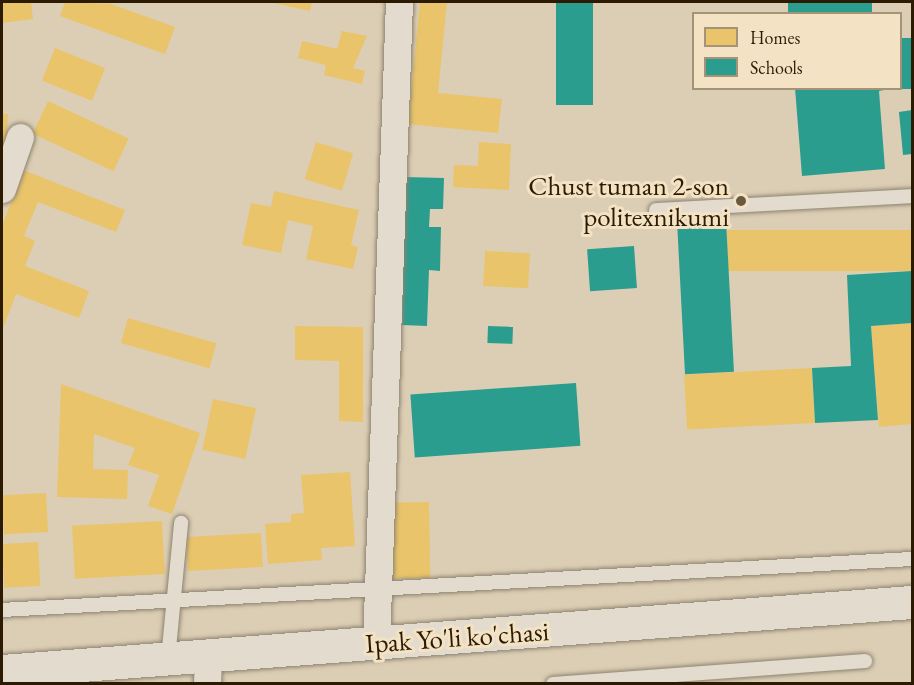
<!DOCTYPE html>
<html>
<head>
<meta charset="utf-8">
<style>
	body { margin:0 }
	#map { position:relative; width:914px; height:685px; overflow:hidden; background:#dcceb4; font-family:"EB Garamond",serif }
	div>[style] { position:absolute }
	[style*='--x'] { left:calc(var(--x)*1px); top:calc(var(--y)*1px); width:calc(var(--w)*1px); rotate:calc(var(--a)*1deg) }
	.homes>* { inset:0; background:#e9c46a; transform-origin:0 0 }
	.schools>* { inset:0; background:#2a9d8f; transform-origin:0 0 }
	.roads { filter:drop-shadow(0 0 2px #8d8371) drop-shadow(0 0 2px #8d8371) }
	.service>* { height:14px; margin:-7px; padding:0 7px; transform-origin:7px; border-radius:7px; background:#e3dcce }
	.minor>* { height:27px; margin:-13.5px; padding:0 13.5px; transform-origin:13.5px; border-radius:13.5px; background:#e3dcce }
	.secondary>* { height:33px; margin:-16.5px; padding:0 16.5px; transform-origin:16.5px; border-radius:16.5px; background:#e3dcce }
	.dots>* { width:16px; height:16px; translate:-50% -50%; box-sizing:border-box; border:3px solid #f3e3c4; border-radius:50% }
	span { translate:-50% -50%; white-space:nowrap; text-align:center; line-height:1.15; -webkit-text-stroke:6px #f3e3c4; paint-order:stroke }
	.poi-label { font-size:27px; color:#2d1a03 }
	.right { translate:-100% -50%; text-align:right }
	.street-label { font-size:27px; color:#2d1a03 }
	.frame { position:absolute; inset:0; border:3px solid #2d1a03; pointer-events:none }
	.legend { position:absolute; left:692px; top:12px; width:210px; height:78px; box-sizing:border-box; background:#f3e3c4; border:2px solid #a49377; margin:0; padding:8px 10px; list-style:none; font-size:18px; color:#2d1a03 }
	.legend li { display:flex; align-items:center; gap:12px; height:30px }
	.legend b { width:30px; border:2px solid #a49377 }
</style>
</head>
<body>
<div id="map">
	<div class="homes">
		<i style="clip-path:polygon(2px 2px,31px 2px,33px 19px,2px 23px)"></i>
		<i style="clip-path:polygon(65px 2px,111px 4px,175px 27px,165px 54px,60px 16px)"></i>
		<i style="clip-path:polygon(269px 2px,312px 2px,310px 11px)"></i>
		<i style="clip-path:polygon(420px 2px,447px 2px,438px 93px,502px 99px,498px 133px,408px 124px)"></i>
		<i style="clip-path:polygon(342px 31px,367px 36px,353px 68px,365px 71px,362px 84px,324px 75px,326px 65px,298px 58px,302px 41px,337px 49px)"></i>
		<i style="left:55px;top:48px;width:54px;height:35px;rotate:22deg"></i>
		<i style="left:48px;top:101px;width:89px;height:36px;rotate:25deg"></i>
		<i style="clip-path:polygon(2px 114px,8px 114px,5px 164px,2px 164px)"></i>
		<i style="left:316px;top:142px;width:39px;height:39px;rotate:17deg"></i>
		<i style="clip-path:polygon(479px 142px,511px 144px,509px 190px,453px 187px,454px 165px,478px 166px)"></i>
		<i style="clip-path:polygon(23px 170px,125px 210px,116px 232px,38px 202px,24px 236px,35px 241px,25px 266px,89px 291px,79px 318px,16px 294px,2px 331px,2px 226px)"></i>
		<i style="clip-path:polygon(274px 191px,359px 210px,351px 245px,358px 247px,353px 269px,306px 259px,313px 226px,288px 220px,281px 253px,242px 245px,251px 203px,271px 207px)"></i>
		<i style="left:912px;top:230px;width:41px;height:185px;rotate:90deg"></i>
		<i style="left:485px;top:251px;width:45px;height:35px;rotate:3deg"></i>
		<i style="left:128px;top:318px;width:92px;height:26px;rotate:16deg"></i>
		<i style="clip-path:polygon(912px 323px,912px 424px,879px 427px,871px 326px)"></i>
		<i style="clip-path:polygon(295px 326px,363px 327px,363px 422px,339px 421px,339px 361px,295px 360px)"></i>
		<i style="left:812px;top:368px;width:55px;height:128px;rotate:87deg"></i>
		<i style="clip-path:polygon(61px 384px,200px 433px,172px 514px,148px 506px,159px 475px,128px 465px,135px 448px,94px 434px,93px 469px,128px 470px,127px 499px,57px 497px)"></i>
		<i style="left:213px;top:399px;width:44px;height:52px;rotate:12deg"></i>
		<i style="clip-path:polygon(350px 472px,355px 546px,321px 548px,322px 560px,268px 564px,265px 524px,291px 522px,291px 514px,304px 513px,301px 475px)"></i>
		<i style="left:46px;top:493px;width:39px;height:44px;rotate:87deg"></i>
		<i style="left:429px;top:502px;width:76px;height:42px;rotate:89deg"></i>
		<i style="left:162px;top:521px;width:53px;height:90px;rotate:87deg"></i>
		<i style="left:261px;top:533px;width:34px;height:75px;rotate:87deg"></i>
		<i style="left:38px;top:542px;width:44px;height:36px;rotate:87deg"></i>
	</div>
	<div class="schools">
		<i style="left:556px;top:2px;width:37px;height:103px"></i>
		<i style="left:788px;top:2px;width:84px;height:12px"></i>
		<i style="left:912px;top:38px;width:51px;height:12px;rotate:90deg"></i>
		<i style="clip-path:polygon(795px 88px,894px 88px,879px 91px,885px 169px,802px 176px)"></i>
		<i style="clip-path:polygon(912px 110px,912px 154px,903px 155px,899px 112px)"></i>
		<i style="clip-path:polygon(405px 177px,444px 178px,443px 209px,430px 209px,429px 227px,441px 227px,440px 271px,429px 270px,427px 326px,402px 325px)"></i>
		<i style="left:726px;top:220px;width:152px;height:49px;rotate:87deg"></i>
		<i style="left:634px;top:246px;width:42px;height:47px;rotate:86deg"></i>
		<i style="clip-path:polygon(912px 271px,912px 323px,871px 326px,878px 420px,815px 423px,812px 368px,851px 366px,847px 275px)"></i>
		<i style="left:488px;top:326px;width:25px;height:17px;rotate:2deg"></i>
		<i style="left:576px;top:383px;width:63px;height:166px;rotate:86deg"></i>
	</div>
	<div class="roads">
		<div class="service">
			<i style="--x:656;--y:210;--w:256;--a:-3.1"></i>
			<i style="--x:2;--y:610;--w:911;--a:-3.21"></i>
			<i style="--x:168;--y:659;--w:137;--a:-84.5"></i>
			<i style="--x:553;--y:684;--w:313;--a:-4.2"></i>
		</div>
		<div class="minor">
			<i style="--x:2;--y:189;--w:55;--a:-70.9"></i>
			<i style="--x:376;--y:644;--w:642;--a:-87.95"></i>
			<i style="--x:207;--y:684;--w:28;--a:-88"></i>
		</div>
		<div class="secondary">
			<i style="--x:2;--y:671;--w:913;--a:-4.34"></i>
		</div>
	</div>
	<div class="dots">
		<i style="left:741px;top:201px;background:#6a5941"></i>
	</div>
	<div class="poi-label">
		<span class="right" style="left:729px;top:201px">Chust tuman 2-son<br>politexnikumi</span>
	</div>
	<div class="street-label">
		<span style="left:457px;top:637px;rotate:-4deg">Ipak Yo'li ko'chasi</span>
	</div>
	<div class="frame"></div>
	<ul class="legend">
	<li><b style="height:16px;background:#e9c46a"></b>Homes</li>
	<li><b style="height:16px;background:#2a9d8f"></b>Schools</li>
	</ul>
</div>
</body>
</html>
